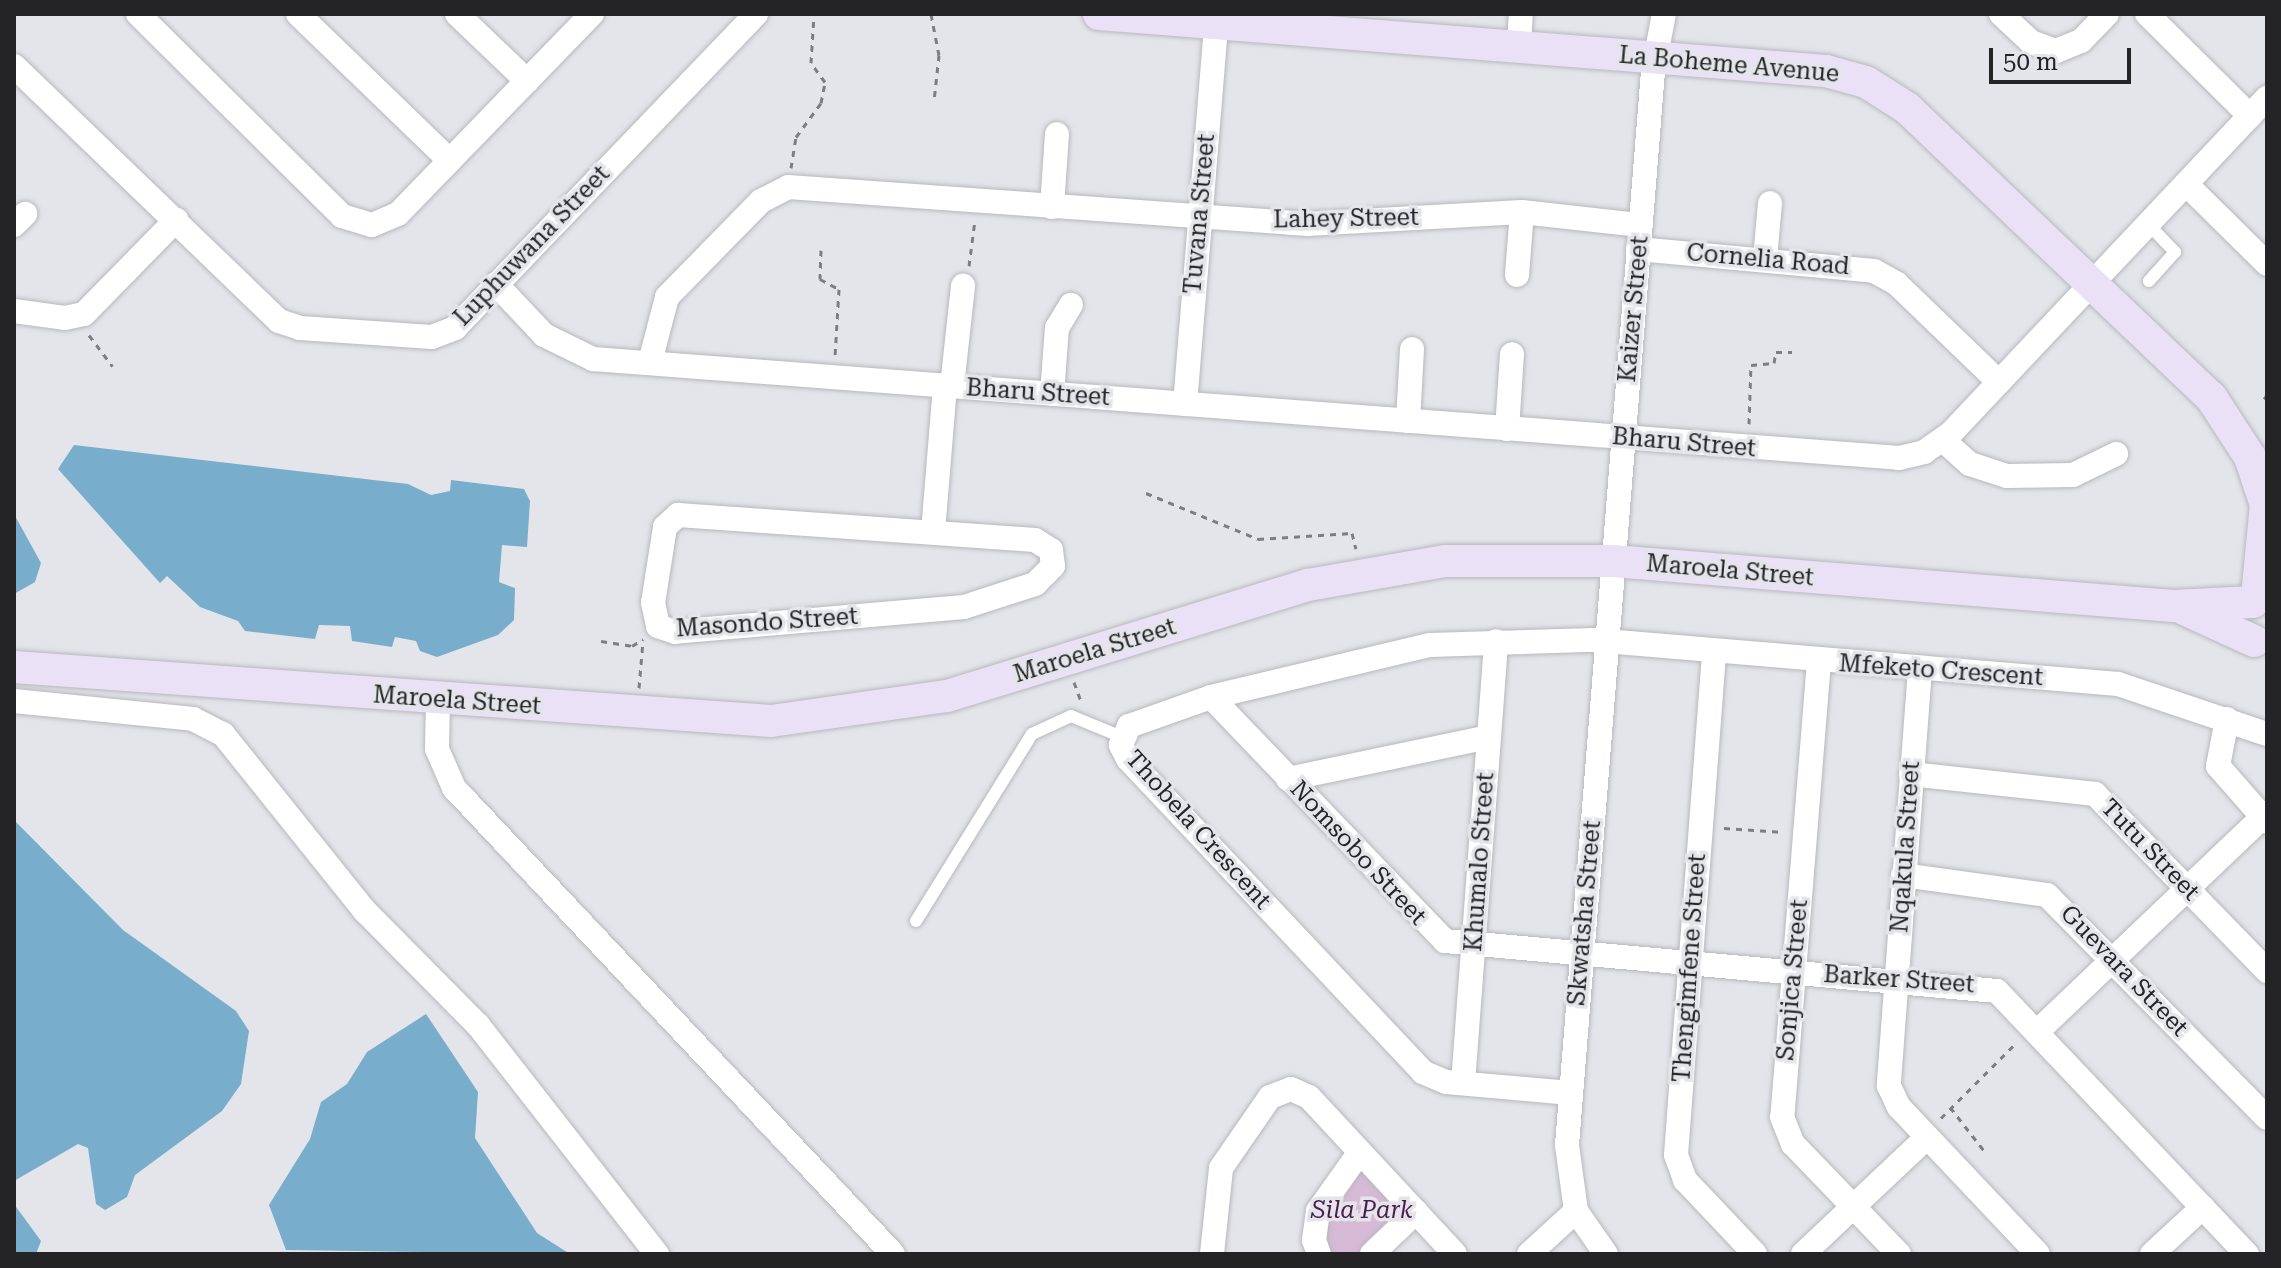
<!DOCTYPE html>
<html>
<head>
<meta charset="utf-8">
<style>
	body { margin:0 }
	#map { position:relative; width:2281px; height:1268px; overflow:hidden; background:#e4e5ea; font-family:"Roboto Serif",serif }
	div>[style] { position:absolute }
	[style*='--x'] { left:calc(var(--x)*1px); top:calc(var(--y)*1px); width:calc(var(--w)*1px); rotate:calc(var(--a)*1deg) }
	.green>* { inset:0; background:#d7bad6 }
	.water>* { inset:0; background:#78adcc }
	.path>* { height:3px; margin-top:-1.5px; transform-origin:0; background:repeating-linear-gradient(90deg,#7e7e82 0 6px,transparent 0 12px) }
	.roads { filter:drop-shadow(0 0 2px #b7b8bd) drop-shadow(0 0 2px #b7b8bd) }
	.lane>* { height:12px; margin:-6px; padding:0 6px; transform-origin:6px; border-radius:6px; background:#fff }
	.street>* { height:24px; margin:-12px; padding:0 12px; transform-origin:12px; border-radius:12px; background:#fff }
	.secondary>* { height:32px; margin:-16px; padding:0 16px; transform-origin:16px; border-radius:16px; background:#ebe1f7 }
	span { translate:-50% -50%; white-space:nowrap; text-align:center; line-height:1.15; -webkit-text-stroke:7px #e4e5ea; paint-order:stroke }
	.street-label { font-size:24px; color:#242426 }
	.park-label { font-size:24px; color:#4d1c4e; font-style:italic }
	.frame { position:absolute; inset:0; border:16px solid #242426; pointer-events:none }
	.scale { position:absolute; left:1989px; top:48px; width:142px; height:36px; box-sizing:border-box; border:4px solid #242426; border-top:0; padding-left:10px; font-size:24px; line-height:28px; white-space:nowrap; color:#242426; -webkit-text-stroke:6px #e4e5ea; paint-order:stroke }
</style>
</head>
<body>
<div id="map">
	<div class="green">
		<i style="clip-path:polygon(1361px 1171px,1400px 1213px,1359px 1254px,1328px 1254px,1322px 1223px)"></i>
	</div>
	<div class="water">
		<i style="clip-path:polygon(74px 445px,408px 484px,431px 495px,450px 491px,451px 480px,524px 489px,530px 501px,527px 547px,502px 545px,499px 582px,515px 588px,514px 620px,498px 635px,437px 657px,420px 651px,416px 641px,395px 637px,392px 647px,352px 641px,350px 626px,319px 625px,315px 639px,245px 631px,238px 621px,200px 607px,167px 576px,160px 583px,58px 469px)"></i>
		<i style="clip-path:polygon(14px 514px,41px 563px,35px 582px,14px 594px)"></i>
		<i style="clip-path:polygon(14px 820px,123px 930px,236px 1011px,249px 1031px,241px 1084px,222px 1111px,135px 1175px,127px 1197px,105px 1210px,96px 1204px,88px 1148px,78px 1144px,14px 1181px)"></i>
		<i style="clip-path:polygon(426px 1014px,478px 1092px,475px 1138px,537px 1233px,570px 1254px,286px 1250px,269px 1205px,310px 1139px,321px 1102px,347px 1084px,367px 1052px)"></i>
		<i style="clip-path:polygon(14px 1204px,41px 1241px,36px 1254px,14px 1254px)"></i>
	</div>
	<div class="path">
		<i style="--x:931;--y:14;--w:42;--a:79"></i>
		<i style="--x:939;--y:55;--w:46;--a:96.2"></i>
		<i style="--x:791;--y:168;--w:31;--a:-81"></i>
		<i style="--x:796;--y:137;--w:42;--a:-53.7"></i>
		<i style="--x:821;--y:103;--w:21;--a:-79"></i>
		<i style="--x:825;--y:82;--w:24;--a:-126"></i>
		<i style="--x:811;--y:63;--w:49;--a:-86.5"></i>
		<i style="--x:821;--y:250;--w:29;--a:92"></i>
		<i style="--x:820;--y:279;--w:21;--a:28"></i>
		<i style="--x:839;--y:289;--w:68;--a:93.4"></i>
		<i style="--x:969;--y:266;--w:46;--a:-82.6"></i>
		<i style="--x:89;--y:335;--w:39;--a:53"></i>
		<i style="--x:2267;--y:381;--w:1;--a:90"></i>
		<i style="--x:2264;--y:399;--w:5;--a:-53"></i>
		<i style="--x:1749;--y:424;--w:59;--a:-88.1"></i>
		<i style="--x:1751;--y:365;--w:23;--a:-5"></i>
		<i style="--x:1774;--y:363;--w:11;--a:-80"></i>
		<i style="--x:1776;--y:352;--w:16;--a:0"></i>
		<i style="--x:1146;--y:493;--w:121;--a:22.3"></i>
		<i style="--x:1258;--y:539;--w:94;--a:-3.7"></i>
		<i style="--x:1352;--y:533;--w:16;--a:76"></i>
		<i style="--x:601;--y:641;--w:31;--a:9"></i>
		<i style="--x:632;--y:646;--w:13;--a:-32"></i>
		<i style="--x:1074;--y:682;--w:20;--a:70"></i>
		<i style="--x:639;--y:688;--w:48;--a:-85.2"></i>
		<i style="--x:1724;--y:828;--w:59;--a:3.9"></i>
		<i style="--x:1950;--y:1107;--w:58;--a:52"></i>
		<i style="--x:1941;--y:1118;--w:107;--a:-45"></i>
	</div>
	<div class="roads">
		<div class="lane">
			<i style="--x:2148;--y:224;--w:39;--a:46"></i>
			<i style="--x:2175;--y:252;--w:39;--a:132"></i>
			<i style="--x:916;--y:921;--w:220;--a:-58.2"></i>
			<i style="--x:1032;--y:734;--w:43;--a:-24.8"></i>
			<i style="--x:1071;--y:716;--w:55;--a:22.4"></i>
		</div>
		<div class="street">
			<i style="--x:138;--y:14;--w:287;--a:44.7"></i>
			<i style="--x:342;--y:216;--w:31;--a:17"></i>
			<i style="--x:372;--y:225;--w:28;--a:-23"></i>
			<i style="--x:398;--y:214;--w:279;--a:-45.9"></i>
			<i style="--x:298;--y:14;--w:211;--a:44"></i>
			<i style="--x:457;--y:14;--w:97;--a:43.7"></i>
			<i style="--x:2001;--y:14;--w:41;--a:43"></i>
			<i style="--x:2031;--y:42;--w:27;--a:20"></i>
			<i style="--x:2056;--y:51;--w:27;--a:-22"></i>
			<i style="--x:2081;--y:41;--w:37;--a:-46"></i>
			<i style="--x:2147;--y:14;--w:145;--a:44.7"></i>
			<i style="--x:1519;--y:47;--w:33;--a:-87"></i>
			<i style="--x:14;--y:66;--w:368;--a:43.9"></i>
			<i style="--x:279;--y:321;--w:22;--a:18"></i>
			<i style="--x:300;--y:328;--w:132;--a:3.9"></i>
			<i style="--x:432;--y:337;--w:25;--a:-21"></i>
			<i style="--x:455;--y:328;--w:435;--a:-46.2"></i>
			<i style="--x:2186;--y:184;--w:114;--a:44.6"></i>
			<i style="--x:1052;--y:207;--w:73;--a:-86.1"></i>
			<i style="--x:14;--y:225;--w:16;--a:-45"></i>
			<i style="--x:1638;--y:249;--w:237;--a:5.3"></i>
			<i style="--x:1874;--y:271;--w:26;--a:29"></i>
			<i style="--x:1897;--y:284;--w:141;--a:43.9"></i>
			<i style="--x:1765;--y:259;--w:56;--a:-84.9"></i>
			<i style="--x:1517;--y:275;--w:63;--a:-85.5"></i>
			<i style="--x:496;--y:284;--w:70;--a:46.7"></i>
			<i style="--x:544;--y:335;--w:55;--a:26.1"></i>
			<i style="--x:593;--y:359;--w:1310;--a:4.33"></i>
			<i style="--x:1899;--y:458;--w:26;--a:-13"></i>
			<i style="--x:1924;--y:452;--w:33;--a:-35"></i>
			<i style="--x:1951;--y:433;--w:461;--a:-46.7"></i>
			<i style="--x:14;--y:311;--w:51;--a:7.8"></i>
			<i style="--x:65;--y:318;--w:19;--a:-12"></i>
			<i style="--x:84;--y:314;--w:132;--a:-45.6"></i>
			<i style="--x:650;--y:362;--w:67;--a:-75.3"></i>
			<i style="--x:667;--y:297;--w:134;--a:-45.6"></i>
			<i style="--x:761;--y:201;--w:30;--a:-27"></i>
			<i style="--x:788;--y:187;--w:521;--a:4.07"></i>
			<i style="--x:1308;--y:224;--w:214;--a:-3.2"></i>
			<i style="--x:1522;--y:212;--w:119;--a:6.3"></i>
			<i style="--x:952;--y:386;--w:101;--a:-83.7"></i>
			<i style="--x:1052;--y:394;--w:66;--a:-85.7"></i>
			<i style="--x:1057;--y:328;--w:27;--a:-59"></i>
			<i style="--x:1185;--y:404;--w:382;--a:-85.3"></i>
			<i style="--x:1408;--y:421;--w:72;--a:-86.8"></i>
			<i style="--x:1507;--y:429;--w:75;--a:-86.2"></i>
			<i style="--x:1943;--y:440;--w:36;--a:42"></i>
			<i style="--x:1970;--y:464;--w:39;--a:18"></i>
			<i style="--x:2007;--y:476;--w:66;--a:-0.9"></i>
			<i style="--x:2073;--y:475;--w:48;--a:-26"></i>
			<i style="--x:678;--y:515;--w:358;--a:4"></i>
			<i style="--x:1035;--y:540;--w:19;--a:32"></i>
			<i style="--x:1051;--y:550;--w:16;--a:83"></i>
			<i style="--x:1053;--y:566;--w:25;--a:135"></i>
			<i style="--x:1035;--y:584;--w:75;--a:162.1"></i>
			<i style="--x:964;--y:607;--w:290;--a:175.1"></i>
			<i style="--x:675;--y:632;--w:18;--a:-161"></i>
			<i style="--x:658;--y:626;--w:24;--a:-102"></i>
			<i style="--x:653;--y:603;--w:77;--a:-81"></i>
			<i style="--x:665;--y:527;--w:18;--a:-43"></i>
			<i style="--x:933;--y:532;--w:146;--a:-85.3"></i>
			<i style="--x:1714;--y:654;--w:502;--a:94.34"></i>
			<i style="--x:1676;--y:1155;--w:27;--a:70"></i>
			<i style="--x:1685;--y:1180;--w:102;--a:46.6"></i>
			<i style="--x:1819;--y:661;--w:457;--a:94.6"></i>
			<i style="--x:1782;--y:1117;--w:29;--a:68"></i>
			<i style="--x:1793;--y:1144;--w:153;--a:46.1"></i>
			<i style="--x:1920;--y:669;--w:418;--a:94.3"></i>
			<i style="--x:1889;--y:1086;--w:23;--a:65"></i>
			<i style="--x:1899;--y:1107;--w:202;--a:46.6"></i>
			<i style="--x:1211;--y:697;--w:338;--a:46.2"></i>
			<i style="--x:1445;--y:941;--w:554;--a:5.18"></i>
			<i style="--x:1997;--y:991;--w:363;--a:46.5"></i>
			<i style="--x:438;--y:700;--w:49;--a:91.2"></i>
			<i style="--x:437;--y:749;--w:43;--a:66.4"></i>
			<i style="--x:454;--y:788;--w:640;--a:46.71"></i>
			<i style="--x:14;--y:701;--w:180;--a:5.7"></i>
			<i style="--x:193;--y:719;--w:34;--a:27"></i>
			<i style="--x:223;--y:734;--w:227;--a:51.3"></i>
			<i style="--x:365;--y:911;--w:161;--a:45.3"></i>
			<i style="--x:478;--y:1025;--w:291;--a:52"></i>
			<i style="--x:2227;--y:719;--w:48;--a:100.8"></i>
			<i style="--x:2218;--y:766;--w:74;--a:48.8"></i>
			<i style="--x:1911;--y:774;--w:185;--a:6.2"></i>
			<i style="--x:2095;--y:794;--w:247;--a:45.8"></i>
			<i style="--x:1288;--y:779;--w:205;--a:-11.8"></i>
			<i style="--x:1903;--y:875;--w:145;--a:7.9"></i>
			<i style="--x:2047;--y:895;--w:313;--a:45.4"></i>
			<i style="--x:2039;--y:1030;--w:315;--a:-43.6"></i>
			<i style="--x:1463;--y:1083;--w:443;--a:-85.7"></i>
			<i style="--x:1571;--y:1093;--w:125;--a:-175"></i>
			<i style="--x:1446;--y:1082;--w:25;--a:-157"></i>
			<i style="--x:1423;--y:1072;--w:430;--a:-133.3"></i>
			<i style="--x:1128;--y:759;--w:16;--a:-117"></i>
			<i style="--x:1121;--y:745;--w:21;--a:-67"></i>
			<i style="--x:1129;--y:726;--w:87;--a:-19.5"></i>
			<i style="--x:1211;--y:697;--w:225;--a:-13.4"></i>
			<i style="--x:1430;--y:645;--w:163;--a:-1.8"></i>
			<i style="--x:1593;--y:640;--w:527;--a:4.79"></i>
			<i style="--x:2118;--y:684;--w:157;--a:18.6"></i>
			<i style="--x:1212;--y:1254;--w:86;--a:-84"></i>
			<i style="--x:1221;--y:1168;--w:86;--a:-55.4"></i>
			<i style="--x:1270;--y:1097;--w:22;--a:-21"></i>
			<i style="--x:1291;--y:1089;--w:20;--a:24"></i>
			<i style="--x:1309;--y:1097;--w:214;--a:47.1"></i>
			<i style="--x:1319;--y:1254;--w:15;--a:-110"></i>
			<i style="--x:1314;--y:1240;--w:29;--a:-82"></i>
			<i style="--x:1318;--y:1211;--w:72;--a:-54.6"></i>
			<i style="--x:1372;--y:1254;--w:61;--a:-43.7"></i>
			<i style="--x:1529;--y:1254;--w:64;--a:-42.5"></i>
			<i style="--x:1606;--y:1254;--w:52;--a:-124.9"></i>
			<i style="--x:1576;--y:1211;--w:67;--a:-97.8"></i>
			<i style="--x:1567;--y:1145;--w:1077;--a:-85.42"></i>
			<i style="--x:1653;--y:71;--w:58;--a:-79.1"></i>
			<i style="--x:1803;--y:1254;--w:170;--a:-43.3"></i>
			<i style="--x:2152;--y:1254;--w:69;--a:-42.7"></i>
		</div>
		<div class="secondary">
			<i style="--x:1099;--y:14;--w:729;--a:4.48"></i>
			<i style="--x:1826;--y:71;--w:41;--a:15.4"></i>
			<i style="--x:1866;--y:82;--w:49;--a:32.4"></i>
			<i style="--x:1907;--y:108;--w:419;--a:43.6"></i>
			<i style="--x:2211;--y:397;--w:72;--a:57"></i>
			<i style="--x:2250;--y:457;--w:54;--a:71.6"></i>
			<i style="--x:2257;--y:596;--w:92;--a:-84.4"></i>
			<i style="--x:2184;--y:609;--w:77;--a:24.6"></i>
			<i style="--x:14;--y:667;--w:759;--a:4.08"></i>
			<i style="--x:771;--y:721;--w:178;--a:-8.1"></i>
			<i style="--x:947;--y:696;--w:378;--a:-17.1"></i>
			<i style="--x:1308;--y:585;--w:139;--a:-9.9"></i>
			<i style="--x:1445;--y:561;--w:168;--a:0"></i>
			<i style="--x:1613;--y:561;--w:562;--a:4.59"></i>
			<i style="--x:2173;--y:606;--w:80;--a:-2.9"></i>
		</div>
	</div>
	<div class="street-label">
		<span style="left:1729px;top:65px;rotate:5deg">La Boheme Avenue</span>
		<span style="left:1200px;top:214px;rotate:-85deg">Tuvana Street</span>
		<span style="left:1346px;top:219px;rotate:-1deg">Lahey Street</span>
		<span style="left:532px;top:246px;rotate:-46deg">Luphuwana Street</span>
		<span style="left:1768px;top:260px;rotate:5deg">Cornelia Road</span>
		<span style="left:1634px;top:309px;rotate:-85deg">Kaizer Street</span>
		<span style="left:1038px;top:393px;rotate:4deg">Bharu Street</span>
		<span style="left:1684px;top:443px;rotate:5deg">Bharu Street</span>
		<span style="left:1730px;top:571px;rotate:5deg">Maroela Street</span>
		<span style="left:767px;top:623px;rotate:-4deg">Masondo Street</span>
		<span style="left:1095px;top:651px;rotate:-17deg">Maroela Street</span>
		<span style="left:1941px;top:671px;rotate:4deg">Mfeketo Crescent</span>
		<span style="left:457px;top:701px;rotate:4deg">Maroela Street</span>
		<span style="left:1198px;top:830px;rotate:48deg">Thobela Crescent</span>
		<span style="left:1906px;top:847px;rotate:-86deg">Nqakula Street</span>
		<span style="left:2150px;top:850px;rotate:46deg">Tutu Street</span>
		<span style="left:1358px;top:853px;rotate:47deg">Nomsobo Street</span>
		<span style="left:1480px;top:862px;rotate:-86deg">Khumalo Street</span>
		<span style="left:1585px;top:913px;rotate:-85deg">Skwatsha Street</span>
		<span style="left:1690px;top:968px;rotate:-86deg">Thengimfene Street</span>
		<span style="left:2124px;top:971px;rotate:46deg">Guevara Street</span>
		<span style="left:1793px;top:980px;rotate:-85deg">Sonjica Street</span>
		<span style="left:1899px;top:980px;rotate:4deg">Barker Street</span>
	</div>
	<div class="park-label">
		<span style="left:1362px;top:1211px">Sila Park</span>
	</div>
	<div class="frame"></div>
	<div class="scale">50 m</div>
</div>
</body>
</html>
